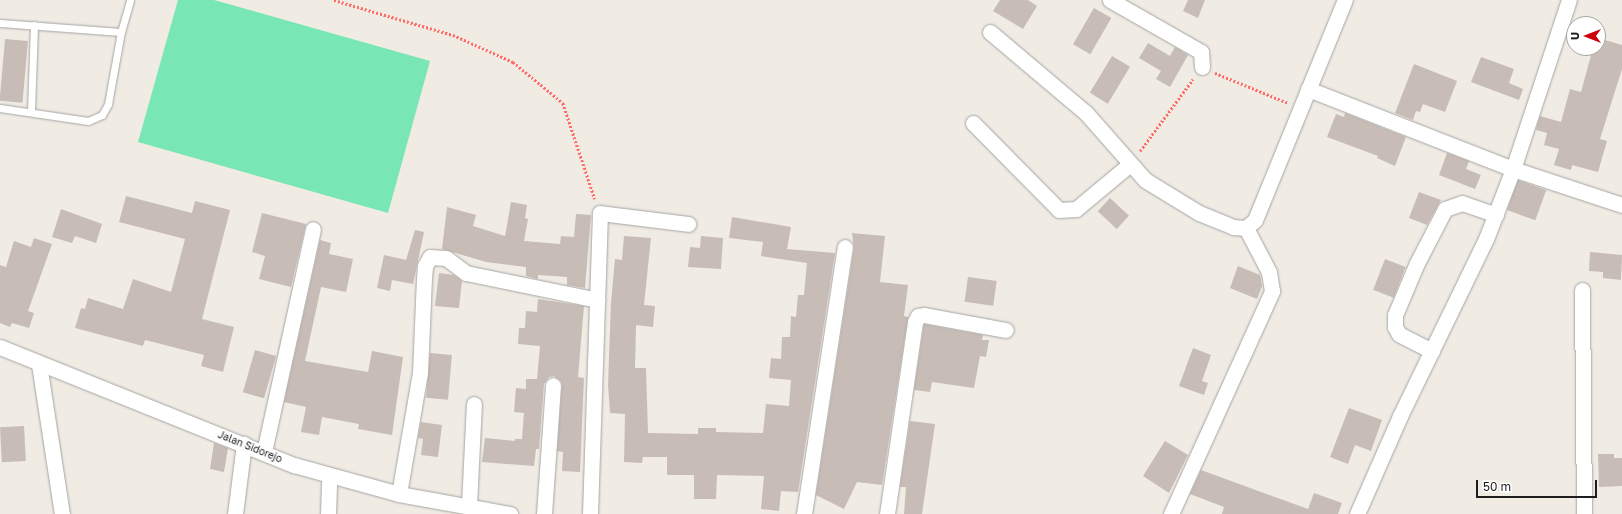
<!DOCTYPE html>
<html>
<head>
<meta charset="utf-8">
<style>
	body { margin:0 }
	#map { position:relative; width:1622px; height:514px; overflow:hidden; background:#f0ebe3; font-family:"Golos Text",sans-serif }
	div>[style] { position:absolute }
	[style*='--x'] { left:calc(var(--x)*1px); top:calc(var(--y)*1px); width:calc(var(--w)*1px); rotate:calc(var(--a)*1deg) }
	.pitch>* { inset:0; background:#79e7b5 }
	.building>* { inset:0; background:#c8bcb6; transform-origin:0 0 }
	.path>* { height:2.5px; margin-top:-1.25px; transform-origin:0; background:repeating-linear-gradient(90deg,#ff6b65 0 2px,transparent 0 4px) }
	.roads { filter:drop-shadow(0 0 1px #a5a5a5) drop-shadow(0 0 1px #a5a5a5) }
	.service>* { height:7px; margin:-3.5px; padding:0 3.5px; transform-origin:3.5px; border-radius:3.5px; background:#fff }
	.minor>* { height:15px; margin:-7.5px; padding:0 7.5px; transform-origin:7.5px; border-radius:7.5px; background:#fff }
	span { translate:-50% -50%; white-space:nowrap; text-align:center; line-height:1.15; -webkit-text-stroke:3.5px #fff; paint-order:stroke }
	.street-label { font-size:10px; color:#1e1e1e }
	.north { position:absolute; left:1566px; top:16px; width:40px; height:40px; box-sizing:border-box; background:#fff; border:1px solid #a5a5a5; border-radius:50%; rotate:270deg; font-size:11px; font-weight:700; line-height:16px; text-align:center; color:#1e1e1e }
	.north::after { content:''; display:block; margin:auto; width:14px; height:18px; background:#cc000d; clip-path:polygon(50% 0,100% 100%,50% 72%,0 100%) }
	.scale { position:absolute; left:1476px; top:480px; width:121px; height:18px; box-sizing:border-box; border:2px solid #1e1e1e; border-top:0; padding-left:5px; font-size:12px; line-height:14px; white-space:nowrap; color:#1e1e1e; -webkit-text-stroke:3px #fff; paint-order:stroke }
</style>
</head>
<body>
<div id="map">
	<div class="pitch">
		<i style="clip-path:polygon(178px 0,214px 0,430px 61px,388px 213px,138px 142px)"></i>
	</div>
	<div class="building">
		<i style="clip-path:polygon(1000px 0,1028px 0,1037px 6px,1023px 29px,993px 11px)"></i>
		<i style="clip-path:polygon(1188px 0,1205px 0,1198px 18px,1183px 11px)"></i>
		<i style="left:1094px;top:8px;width:20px;height:42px;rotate:30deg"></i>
		<i style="clip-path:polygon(1598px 38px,1622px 45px,1622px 69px,1600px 139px,1607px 141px,1598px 172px,1572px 165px,1571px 170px,1554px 165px,1559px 149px,1544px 145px,1547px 133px,1536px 130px,1540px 116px,1561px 122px,1570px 89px,1581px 92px,1593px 48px,1598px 48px)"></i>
		<i style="left:5px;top:39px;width:23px;height:62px;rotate:5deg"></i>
		<i style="clip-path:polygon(1148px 43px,1170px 56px,1175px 47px,1188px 55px,1170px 87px,1156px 79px,1161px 71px,1139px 58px)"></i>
		<i style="left:1112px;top:56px;width:21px;height:43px;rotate:31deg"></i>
		<i style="clip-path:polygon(1481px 57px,1514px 69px,1509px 83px,1523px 89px,1519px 100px,1471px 82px)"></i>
		<i style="clip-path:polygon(1414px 64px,1457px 81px,1445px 112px,1423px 104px,1420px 112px,1416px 111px,1413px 120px,1395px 113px)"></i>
		<i style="clip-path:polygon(1345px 113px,1406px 137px,1395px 166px,1377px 158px,1378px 156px,1327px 137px,1336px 114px,1344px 117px)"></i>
		<i style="clip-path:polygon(1447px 153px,1469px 161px,1466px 169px,1481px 175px,1475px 189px,1439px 175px)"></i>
		<i style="left:1518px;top:180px;width:30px;height:32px;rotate:20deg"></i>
		<i style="clip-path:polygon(1419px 192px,1441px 200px,1427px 225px,1409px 218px)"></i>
		<i style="clip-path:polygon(126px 196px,192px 213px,195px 201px,230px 210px,202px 319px,234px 327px,223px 372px,201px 366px,204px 355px,145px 340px,143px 346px,75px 328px,81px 308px,85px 309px,88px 298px,123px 309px,133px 279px,171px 292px,185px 239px,119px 222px)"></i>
		<i style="left:1110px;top:198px;width:26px;height:18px;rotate:43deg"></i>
		<i style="clip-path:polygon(511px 202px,527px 205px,525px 218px,528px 219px,524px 241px,560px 244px,561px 236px,574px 237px,576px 214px,591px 215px,585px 288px,567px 285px,567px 277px,538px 275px,538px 279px,526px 276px,526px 267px,486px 262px,442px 249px,447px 207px,476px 215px,473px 226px,505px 236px)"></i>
		<i style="clip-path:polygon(61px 209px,102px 224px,96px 243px,75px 236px,72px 243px,52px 237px)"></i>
		<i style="clip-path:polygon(262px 213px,306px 224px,291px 287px,259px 279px,265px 256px,252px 252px)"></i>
		<i style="clip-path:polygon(732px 217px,791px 227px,787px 249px,835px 253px,798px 492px,781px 491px,779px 511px,761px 509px,764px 476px,717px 475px,716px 499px,694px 499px,694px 475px,667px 475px,667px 457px,643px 457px,642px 463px,624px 462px,625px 414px,610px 413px,608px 385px,611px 302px,615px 259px,622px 260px,624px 236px,651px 238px,644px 305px,655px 306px,653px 327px,636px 325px,635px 368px,646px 368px,648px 433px,698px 434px,698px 428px,716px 428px,716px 432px,763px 433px,766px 404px,789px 406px,791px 380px,769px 378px,771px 358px,781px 359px,782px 337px,790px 337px,791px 316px,796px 317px,798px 295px,804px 295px,807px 263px,761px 256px,763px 242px,729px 238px)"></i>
		<i style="clip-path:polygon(415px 230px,424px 232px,413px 284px,392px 280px,390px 291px,377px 288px,384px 255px,406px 260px)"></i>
		<i style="clip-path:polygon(852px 233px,885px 236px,880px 282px,908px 285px,904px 316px,908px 317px,882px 485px,857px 482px,844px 509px,816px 495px,854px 248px)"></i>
		<i style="clip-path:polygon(701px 236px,723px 238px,721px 269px,688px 267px,690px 247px,700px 248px)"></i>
		<i style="clip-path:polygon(34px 238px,52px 244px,28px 311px,34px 313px,29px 328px,12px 323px,10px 327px,0 323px,0 265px,6px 267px,14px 241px,31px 247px)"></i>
		<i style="clip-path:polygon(320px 240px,331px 243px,329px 254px,353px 259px,346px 292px,321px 287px,305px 361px,368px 372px,372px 351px,403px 357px,392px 435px,358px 429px,359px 424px,322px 417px,319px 435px,301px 432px,306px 407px,284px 402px)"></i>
		<i style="clip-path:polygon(1590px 252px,1622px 255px,1621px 280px,1603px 278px,1603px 272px,1589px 271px)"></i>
		<i style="left:1385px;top:259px;width:22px;height:33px;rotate:21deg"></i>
		<i style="clip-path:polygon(1238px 266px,1260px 275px,1262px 286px,1257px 299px,1230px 288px)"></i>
		<i style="clip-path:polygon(439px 273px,454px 275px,462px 281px,459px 308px,435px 306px)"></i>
		<i style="left:968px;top:277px;width:29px;height:25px;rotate:8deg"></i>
		<i style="clip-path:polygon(538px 299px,584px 306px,578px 377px,584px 378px,580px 472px,562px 471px,563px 452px,557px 451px,562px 385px,561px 381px,554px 376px,549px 377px,544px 384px,539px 449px,536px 449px,534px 466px,482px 462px,485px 438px,515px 441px,515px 439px,522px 439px,524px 413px,514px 412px,516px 388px,526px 389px,526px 379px,537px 379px,540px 346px,518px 344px,519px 328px,525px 328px,526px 311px,537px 312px)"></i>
		<i style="clip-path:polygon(924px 324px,983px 335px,982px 340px,989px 340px,986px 357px,980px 356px,974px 388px,932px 382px,930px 392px,914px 390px)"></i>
		<i style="clip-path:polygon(1193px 348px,1211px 355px,1202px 381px,1208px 383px,1204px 395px,1179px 386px)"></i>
		<i style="left:255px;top:350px;width:22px;height:44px;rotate:16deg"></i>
		<i style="left:430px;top:353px;width:22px;height:45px;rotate:5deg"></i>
		<i style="clip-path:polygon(1349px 408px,1382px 420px,1371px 451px,1355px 445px,1348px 464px,1330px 457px)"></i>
		<i style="clip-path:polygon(910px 421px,935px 424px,922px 514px,904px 514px,906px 487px,900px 487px)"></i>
		<i style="clip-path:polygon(421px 422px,442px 425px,438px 457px,421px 455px,423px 439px,418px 438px)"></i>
		<i style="left:24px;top:426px;width:35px;height:24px;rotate:87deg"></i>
		<i style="clip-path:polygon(1165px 441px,1188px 455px,1169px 493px,1143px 476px)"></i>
		<i style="clip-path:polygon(214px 443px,228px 448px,224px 472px,210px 469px)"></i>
		<i style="clip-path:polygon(1598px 454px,1614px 454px,1614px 458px,1622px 458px,1622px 486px,1599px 487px)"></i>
		<i style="clip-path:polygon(1201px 470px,1308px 509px,1314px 493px,1342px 503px,1338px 514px,1222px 514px,1224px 507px,1190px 494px)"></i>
	</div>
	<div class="path">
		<i style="--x:334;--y:0;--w:124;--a:16.4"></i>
		<i style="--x:453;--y:35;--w:66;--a:24.2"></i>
		<i style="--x:513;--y:62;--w:65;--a:39.4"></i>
		<i style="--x:563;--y:103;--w:101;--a:71.6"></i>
		<i style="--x:1215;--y:73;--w:79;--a:22.3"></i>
		<i style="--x:1140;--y:151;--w:89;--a:-53.6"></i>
	</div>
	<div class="roads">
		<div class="service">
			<i style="--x:0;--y:23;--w:121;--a:4.3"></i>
			<i style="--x:0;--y:108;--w:89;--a:8.4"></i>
			<i style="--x:88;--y:121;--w:15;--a:-23"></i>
			<i style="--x:102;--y:115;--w:13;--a:-61"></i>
			<i style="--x:108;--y:104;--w:73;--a:-79.8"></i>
			<i style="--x:121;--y:32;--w:33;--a:-74"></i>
			<i style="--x:31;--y:111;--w:86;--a:-88"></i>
		</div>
		<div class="minor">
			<i style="--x:1110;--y:0;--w:105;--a:29.7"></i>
			<i style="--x:1201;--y:52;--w:15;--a:86"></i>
			<i style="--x:990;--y:32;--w:126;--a:40.2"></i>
			<i style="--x:1086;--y:113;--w:89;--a:48.6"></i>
			<i style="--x:1145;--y:180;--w:63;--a:31.4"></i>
			<i style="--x:1199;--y:213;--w:37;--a:22"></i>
			<i style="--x:1233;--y:227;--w:13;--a:4"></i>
			<i style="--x:1246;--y:228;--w:12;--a:-42"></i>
			<i style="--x:1255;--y:220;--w:238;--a:-67.8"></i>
			<i style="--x:1308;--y:89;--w:220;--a:21.3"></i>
			<i style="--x:1513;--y:169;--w:115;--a:18.3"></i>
			<i style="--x:973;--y:123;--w:122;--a:45.3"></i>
			<i style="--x:1059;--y:210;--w:17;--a:-3"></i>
			<i style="--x:1076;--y:209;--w:70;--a:-39.8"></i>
			<i style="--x:1582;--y:290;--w:224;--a:89.5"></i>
			<i style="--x:0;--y:347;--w:317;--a:21.9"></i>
			<i style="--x:294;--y:465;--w:109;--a:15.4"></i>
			<i style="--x:399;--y:494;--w:113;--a:10.2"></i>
			<i style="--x:1432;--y:351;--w:37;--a:-153"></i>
			<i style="--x:1399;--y:334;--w:8;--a:-120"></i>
			<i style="--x:1395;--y:327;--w:12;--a:-90"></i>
			<i style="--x:1395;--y:315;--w:56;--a:-67.1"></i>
			<i style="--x:1417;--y:263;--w:61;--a:-62.6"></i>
			<i style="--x:1445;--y:209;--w:18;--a:-19"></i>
			<i style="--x:1462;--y:203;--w:36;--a:19"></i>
			<i style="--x:39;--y:364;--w:152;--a:81.3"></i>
			<i style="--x:264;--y:452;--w:228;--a:-77.6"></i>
			<i style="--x:399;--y:494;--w:123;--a:-80.2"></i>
			<i style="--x:420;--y:373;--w:95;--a:-87.6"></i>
			<i style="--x:424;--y:278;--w:12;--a:-85"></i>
			<i style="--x:425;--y:266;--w:10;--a:-61"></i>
			<i style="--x:430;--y:257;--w:16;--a:4"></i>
			<i style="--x:446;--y:258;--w:25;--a:37"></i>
			<i style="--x:466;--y:273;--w:134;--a:11.6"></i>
			<i style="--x:469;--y:505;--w:101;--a:-87.2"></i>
			<i style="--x:235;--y:514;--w:71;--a:-82.7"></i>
			<i style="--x:328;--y:514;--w:38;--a:-88"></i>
			<i style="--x:544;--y:514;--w:129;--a:-86"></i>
			<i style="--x:590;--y:514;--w:301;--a:-88.1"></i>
			<i style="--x:600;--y:213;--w:89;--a:7.1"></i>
			<i style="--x:804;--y:514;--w:270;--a:-81.3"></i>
			<i style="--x:887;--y:514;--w:194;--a:-81.7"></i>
			<i style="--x:915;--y:322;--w:7;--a:-63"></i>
			<i style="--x:918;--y:316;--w:6;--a:-9"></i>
			<i style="--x:924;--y:315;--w:83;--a:10.4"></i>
			<i style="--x:1171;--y:514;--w:245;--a:-65.6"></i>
			<i style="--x:1272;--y:291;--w:19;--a:-99"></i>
			<i style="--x:1269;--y:272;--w:50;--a:-117.6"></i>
			<i style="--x:1357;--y:514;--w:107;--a:-66.3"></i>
			<i style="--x:1400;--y:416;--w:197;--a:-64.1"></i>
			<i style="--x:1486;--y:239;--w:75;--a:-68.9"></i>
			<i style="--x:1513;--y:169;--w:178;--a:-71.7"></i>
		</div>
	</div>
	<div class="street-label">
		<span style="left:250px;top:447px;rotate:22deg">Jalan Sidorejo</span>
	</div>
	<div class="north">U</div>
	<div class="scale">50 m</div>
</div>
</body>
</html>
